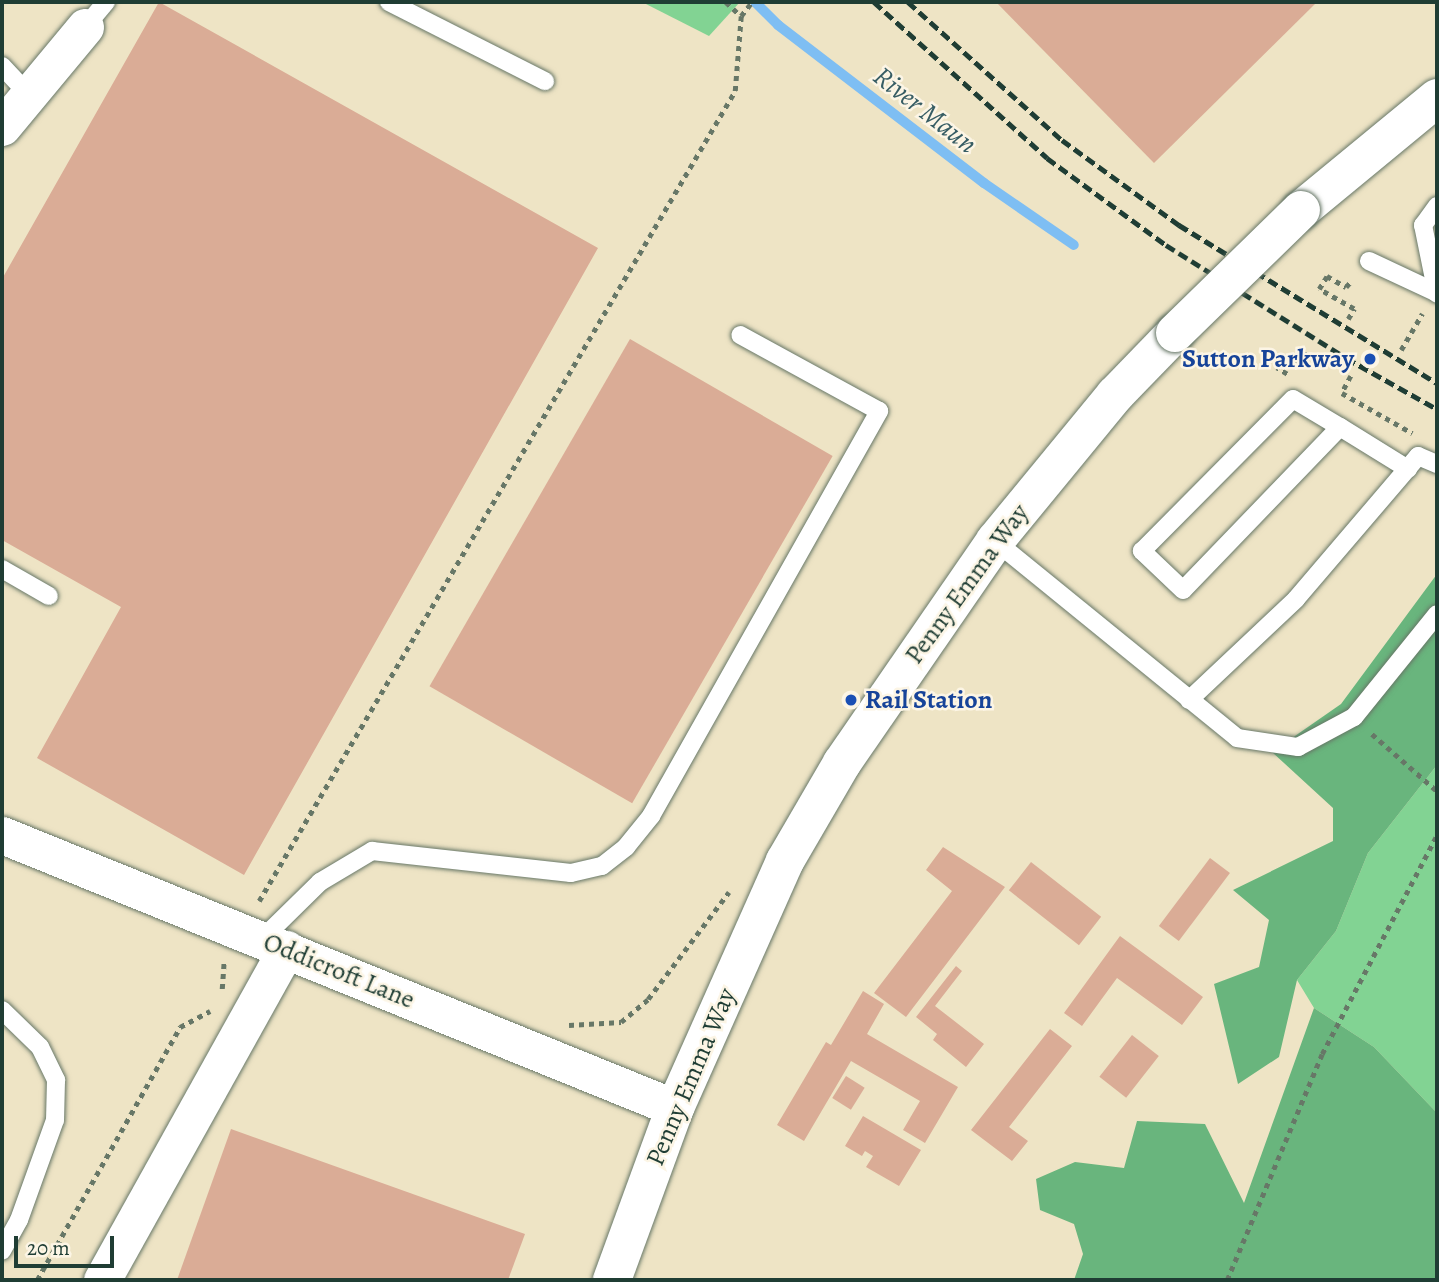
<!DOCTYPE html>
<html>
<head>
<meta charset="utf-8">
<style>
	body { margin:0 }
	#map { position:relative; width:1439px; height:1282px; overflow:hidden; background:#eee4c5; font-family:Alegreya,serif }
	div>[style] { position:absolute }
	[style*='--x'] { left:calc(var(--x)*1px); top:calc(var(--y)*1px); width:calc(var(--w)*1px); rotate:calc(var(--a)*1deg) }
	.green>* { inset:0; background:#82d393 }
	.forest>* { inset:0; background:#69b57d }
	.stream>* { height:10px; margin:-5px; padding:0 5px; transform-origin:5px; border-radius:5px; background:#7ebef3 }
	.building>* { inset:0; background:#daac96; transform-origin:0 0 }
	.path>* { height:4.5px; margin-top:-2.25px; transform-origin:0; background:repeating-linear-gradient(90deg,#677767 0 5px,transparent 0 10px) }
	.roads { filter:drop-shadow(0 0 2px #677767) drop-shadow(0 0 2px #677767) }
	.service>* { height:18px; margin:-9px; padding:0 9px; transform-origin:9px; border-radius:9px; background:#fff }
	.minor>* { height:37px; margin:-18.5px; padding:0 18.5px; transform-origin:18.5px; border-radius:18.5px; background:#fff }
	.secondary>* { height:38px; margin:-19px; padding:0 19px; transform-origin:19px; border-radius:19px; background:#fff }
	.rail>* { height:5px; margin-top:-2.5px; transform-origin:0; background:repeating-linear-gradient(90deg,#1f3d34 0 10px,transparent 0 15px) }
	.bridges { filter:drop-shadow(0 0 2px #677767) drop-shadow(0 0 2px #677767) }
	.secondary-bridge>* { height:38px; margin:-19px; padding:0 19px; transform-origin:19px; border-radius:19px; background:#fff }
	.dots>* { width:19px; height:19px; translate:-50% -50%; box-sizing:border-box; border:4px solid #fcf5e5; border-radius:50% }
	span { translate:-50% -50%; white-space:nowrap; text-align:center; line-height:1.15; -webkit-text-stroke:5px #fcf5e5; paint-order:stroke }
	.transit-label { font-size:26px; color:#164399; font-weight:700 }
	.right { translate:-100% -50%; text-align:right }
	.left { translate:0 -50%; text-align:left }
	.street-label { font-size:26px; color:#1f3d34 }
	.water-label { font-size:28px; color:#375d64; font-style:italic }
	.frame { position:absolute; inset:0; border:4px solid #1f3d34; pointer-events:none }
	.scale { position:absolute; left:14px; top:1236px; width:100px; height:32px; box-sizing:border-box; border:4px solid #1f3d34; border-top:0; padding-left:9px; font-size:21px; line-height:24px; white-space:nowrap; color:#1f3d34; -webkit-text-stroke:5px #fcf5e5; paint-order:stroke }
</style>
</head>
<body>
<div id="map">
	<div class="green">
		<i style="clip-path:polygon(642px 2px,740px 2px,709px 36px)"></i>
		<i style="clip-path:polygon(1437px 765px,1437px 1113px,1374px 1047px,1314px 1008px,1297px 980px,1336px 931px,1368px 853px)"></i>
	</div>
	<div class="forest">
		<i style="clip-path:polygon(1437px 574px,1437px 765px,1368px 853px,1336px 931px,1297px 980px,1279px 1057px,1238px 1084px,1214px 984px,1259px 967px,1269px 920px,1233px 890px,1333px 841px,1333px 808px,1272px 752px,1341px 704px)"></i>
		<i style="clip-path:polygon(1314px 1008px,1374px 1047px,1437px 1113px,1437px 1280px,1074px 1280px,1083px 1254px,1074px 1224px,1040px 1210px,1036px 1179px,1075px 1162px,1124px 1168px,1137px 1121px,1205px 1124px,1244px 1203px)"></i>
	</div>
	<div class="stream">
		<i style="--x:755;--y:2;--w:33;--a:45"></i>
		<i style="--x:778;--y:25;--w:260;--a:37.5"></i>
		<i style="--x:984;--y:183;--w:109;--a:34.6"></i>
	</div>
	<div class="building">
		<i style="clip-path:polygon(159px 2px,598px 248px,244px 875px,37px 758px,121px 607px,2px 540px,2px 279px)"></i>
		<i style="clip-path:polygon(996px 2px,1317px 2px,1154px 163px)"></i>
		<i style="left:630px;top:339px;width:234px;height:401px;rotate:30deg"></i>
		<i style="clip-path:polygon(943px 847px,1005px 887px,906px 1017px,874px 993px,952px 891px,926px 870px)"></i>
		<i style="left:1210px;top:858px;width:25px;height:85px;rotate:37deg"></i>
		<i style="left:1031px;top:862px;width:89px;height:36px;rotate:38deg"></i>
		<i style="clip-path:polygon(1120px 936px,1203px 997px,1182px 1025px,1117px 978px,1082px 1026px,1064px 1013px)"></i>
		<i style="clip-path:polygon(956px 966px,962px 971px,935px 1006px,984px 1044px,966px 1067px,933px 1040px,937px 1034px,916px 1017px)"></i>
		<i style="clip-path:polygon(863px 991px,884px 1004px,867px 1034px,958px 1087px,925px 1143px,903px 1130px,920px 1101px,851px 1061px,804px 1141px,777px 1125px,826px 1042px,831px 1045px)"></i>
		<i style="clip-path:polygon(1050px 1029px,1072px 1046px,1009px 1127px,1028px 1141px,1012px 1161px,971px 1130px)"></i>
		<i style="left:1132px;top:1035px;width:34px;height:53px;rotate:38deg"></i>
		<i style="left:846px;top:1076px;width:22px;height:26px;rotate:32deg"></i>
		<i style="clip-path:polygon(863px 1116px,921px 1150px,899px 1186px,866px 1167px,873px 1156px,865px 1151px,862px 1156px,845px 1146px)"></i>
		<i style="clip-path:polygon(231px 1129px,525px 1234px,508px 1280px,177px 1280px)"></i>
	</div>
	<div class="path">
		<i style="--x:726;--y:2;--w:21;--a:43"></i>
		<i style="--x:1348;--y:319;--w:12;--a:-59"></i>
		<i style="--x:1354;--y:309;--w:40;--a:-150.3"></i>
		<i style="--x:1319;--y:289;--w:15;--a:-58"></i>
		<i style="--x:1327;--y:276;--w:22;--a:30"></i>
		<i style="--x:1346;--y:287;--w:9;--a:-49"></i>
		<i style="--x:1401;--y:350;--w:42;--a:-59.7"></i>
		<i style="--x:1287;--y:374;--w:12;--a:-149"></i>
		<i style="--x:1277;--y:368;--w:14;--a:-60"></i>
		<i style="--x:1284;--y:356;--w:15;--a:32"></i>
		<i style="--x:1297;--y:364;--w:17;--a:-59"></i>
		<i style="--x:1351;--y:376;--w:19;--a:118"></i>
		<i style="--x:1342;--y:393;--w:81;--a:29.7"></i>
		<i style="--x:1372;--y:734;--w:86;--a:41.2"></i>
		<i style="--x:259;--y:901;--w:940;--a:-59.56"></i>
		<i style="--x:735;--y:91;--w:75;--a:-85.4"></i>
		<i style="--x:741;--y:16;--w:18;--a:-52"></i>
		<i style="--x:222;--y:989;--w:26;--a:-86"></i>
		<i style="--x:569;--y:1025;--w:52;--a:-3.3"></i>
		<i style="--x:621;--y:1022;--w:35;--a:-40"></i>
		<i style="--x:648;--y:999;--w:134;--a:-52.9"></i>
		<i style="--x:37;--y:1280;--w:291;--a:-60.5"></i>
		<i style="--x:180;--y:1027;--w:34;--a:-28"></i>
		<i style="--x:1227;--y:1280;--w:245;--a:-67.2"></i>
		<i style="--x:1322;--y:1054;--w:247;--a:-62.3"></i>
	</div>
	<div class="roads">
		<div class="service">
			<i style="--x:389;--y:2;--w:175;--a:26.9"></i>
			<i style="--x:85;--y:27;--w:33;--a:-50"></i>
			<i style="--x:2;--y:66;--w:40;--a:47"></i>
			<i style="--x:1437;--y:206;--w:24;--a:126"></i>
			<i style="--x:1423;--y:225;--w:70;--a:78.5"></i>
			<i style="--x:1369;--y:261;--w:71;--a:25.1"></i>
			<i style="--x:1340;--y:427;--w:226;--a:133.9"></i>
			<i style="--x:1183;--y:590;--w:57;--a:-136.4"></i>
			<i style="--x:1142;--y:551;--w:214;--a:-45.2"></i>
			<i style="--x:1293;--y:399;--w:55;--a:30.8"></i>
			<i style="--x:1340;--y:427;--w:80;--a:31.7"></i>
			<i style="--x:995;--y:541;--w:312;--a:39.1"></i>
			<i style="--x:1237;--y:738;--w:62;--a:8.4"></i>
			<i style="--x:1298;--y:747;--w:64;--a:-28.2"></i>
			<i style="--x:1354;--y:717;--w:132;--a:-51.1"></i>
			<i style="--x:2;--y:569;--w:54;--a:29.9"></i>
			<i style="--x:1189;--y:700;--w:147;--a:-43.3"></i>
			<i style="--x:1296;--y:599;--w:188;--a:-49.5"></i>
			<i style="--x:1418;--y:456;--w:21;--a:23"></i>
			<i style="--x:261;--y:940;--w:83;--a:-44.5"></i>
			<i style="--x:320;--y:882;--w:61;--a:-30.8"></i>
			<i style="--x:372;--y:851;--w:200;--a:6.3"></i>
			<i style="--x:571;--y:873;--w:32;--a:-13"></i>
			<i style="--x:602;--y:866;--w:31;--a:-38"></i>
			<i style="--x:626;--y:847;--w:40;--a:-51"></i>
			<i style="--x:651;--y:816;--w:465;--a:-60.6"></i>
			<i style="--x:879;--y:411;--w:158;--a:-151.3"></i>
			<i style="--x:2;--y:1010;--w:53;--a:44.2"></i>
			<i style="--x:40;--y:1047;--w:37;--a:64"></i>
			<i style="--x:56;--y:1080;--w:40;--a:91.4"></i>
			<i style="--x:55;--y:1120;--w:106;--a:109.8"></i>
			<i style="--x:19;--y:1220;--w:35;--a:119"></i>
		</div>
		<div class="minor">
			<i style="--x:2;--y:127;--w:130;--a:-50.3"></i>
			<i style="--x:2;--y:835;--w:726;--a:22.08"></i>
			<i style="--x:102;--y:1280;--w:379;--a:-60.9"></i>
		</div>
		<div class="secondary">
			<i style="--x:1301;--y:210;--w:176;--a:-39.5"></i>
			<i style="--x:612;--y:1280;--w:183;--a:-69.9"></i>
			<i style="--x:675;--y:1108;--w:270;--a:-66"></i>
			<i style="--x:785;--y:861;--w:113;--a:-59.8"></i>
			<i style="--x:842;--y:763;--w:270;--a:-55.4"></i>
			<i style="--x:995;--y:541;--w:189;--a:-50.6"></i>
			<i style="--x:1115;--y:395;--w:86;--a:-45.9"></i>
		</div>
	</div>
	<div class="rail">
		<i style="--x:874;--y:2;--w:233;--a:42"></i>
		<i style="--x:1047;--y:158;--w:147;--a:36.2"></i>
		<i style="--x:1166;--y:245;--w:213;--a:32.1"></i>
		<i style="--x:1346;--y:358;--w:104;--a:29.3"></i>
		<i style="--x:908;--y:2;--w:207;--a:41.9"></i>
		<i style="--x:1062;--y:140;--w:145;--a:36"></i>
		<i style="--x:1179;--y:225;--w:303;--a:31.5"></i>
	</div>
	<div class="bridges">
		<div class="secondary-bridge">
			<i style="--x:1175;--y:333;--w:176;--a:-44.3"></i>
		</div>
	</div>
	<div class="dots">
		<i style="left:1370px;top:359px;background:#1a4fb4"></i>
		<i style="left:851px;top:700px;background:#1a4fb4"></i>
	</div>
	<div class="transit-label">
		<span class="right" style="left:1354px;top:359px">Sutton Parkway</span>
		<span class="left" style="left:865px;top:700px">Rail Station</span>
	</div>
	<div class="street-label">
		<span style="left:967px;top:584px;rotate:-54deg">Penny Emma Way</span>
		<span style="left:339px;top:971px;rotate:22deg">Oddicroft Lane</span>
		<span style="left:691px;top:1077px;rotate:-67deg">Penny Emma Way</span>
	</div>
	<div class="water-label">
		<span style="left:925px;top:110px;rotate:38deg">River Maun</span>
	</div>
	<div class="frame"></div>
	<div class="scale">20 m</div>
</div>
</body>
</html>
